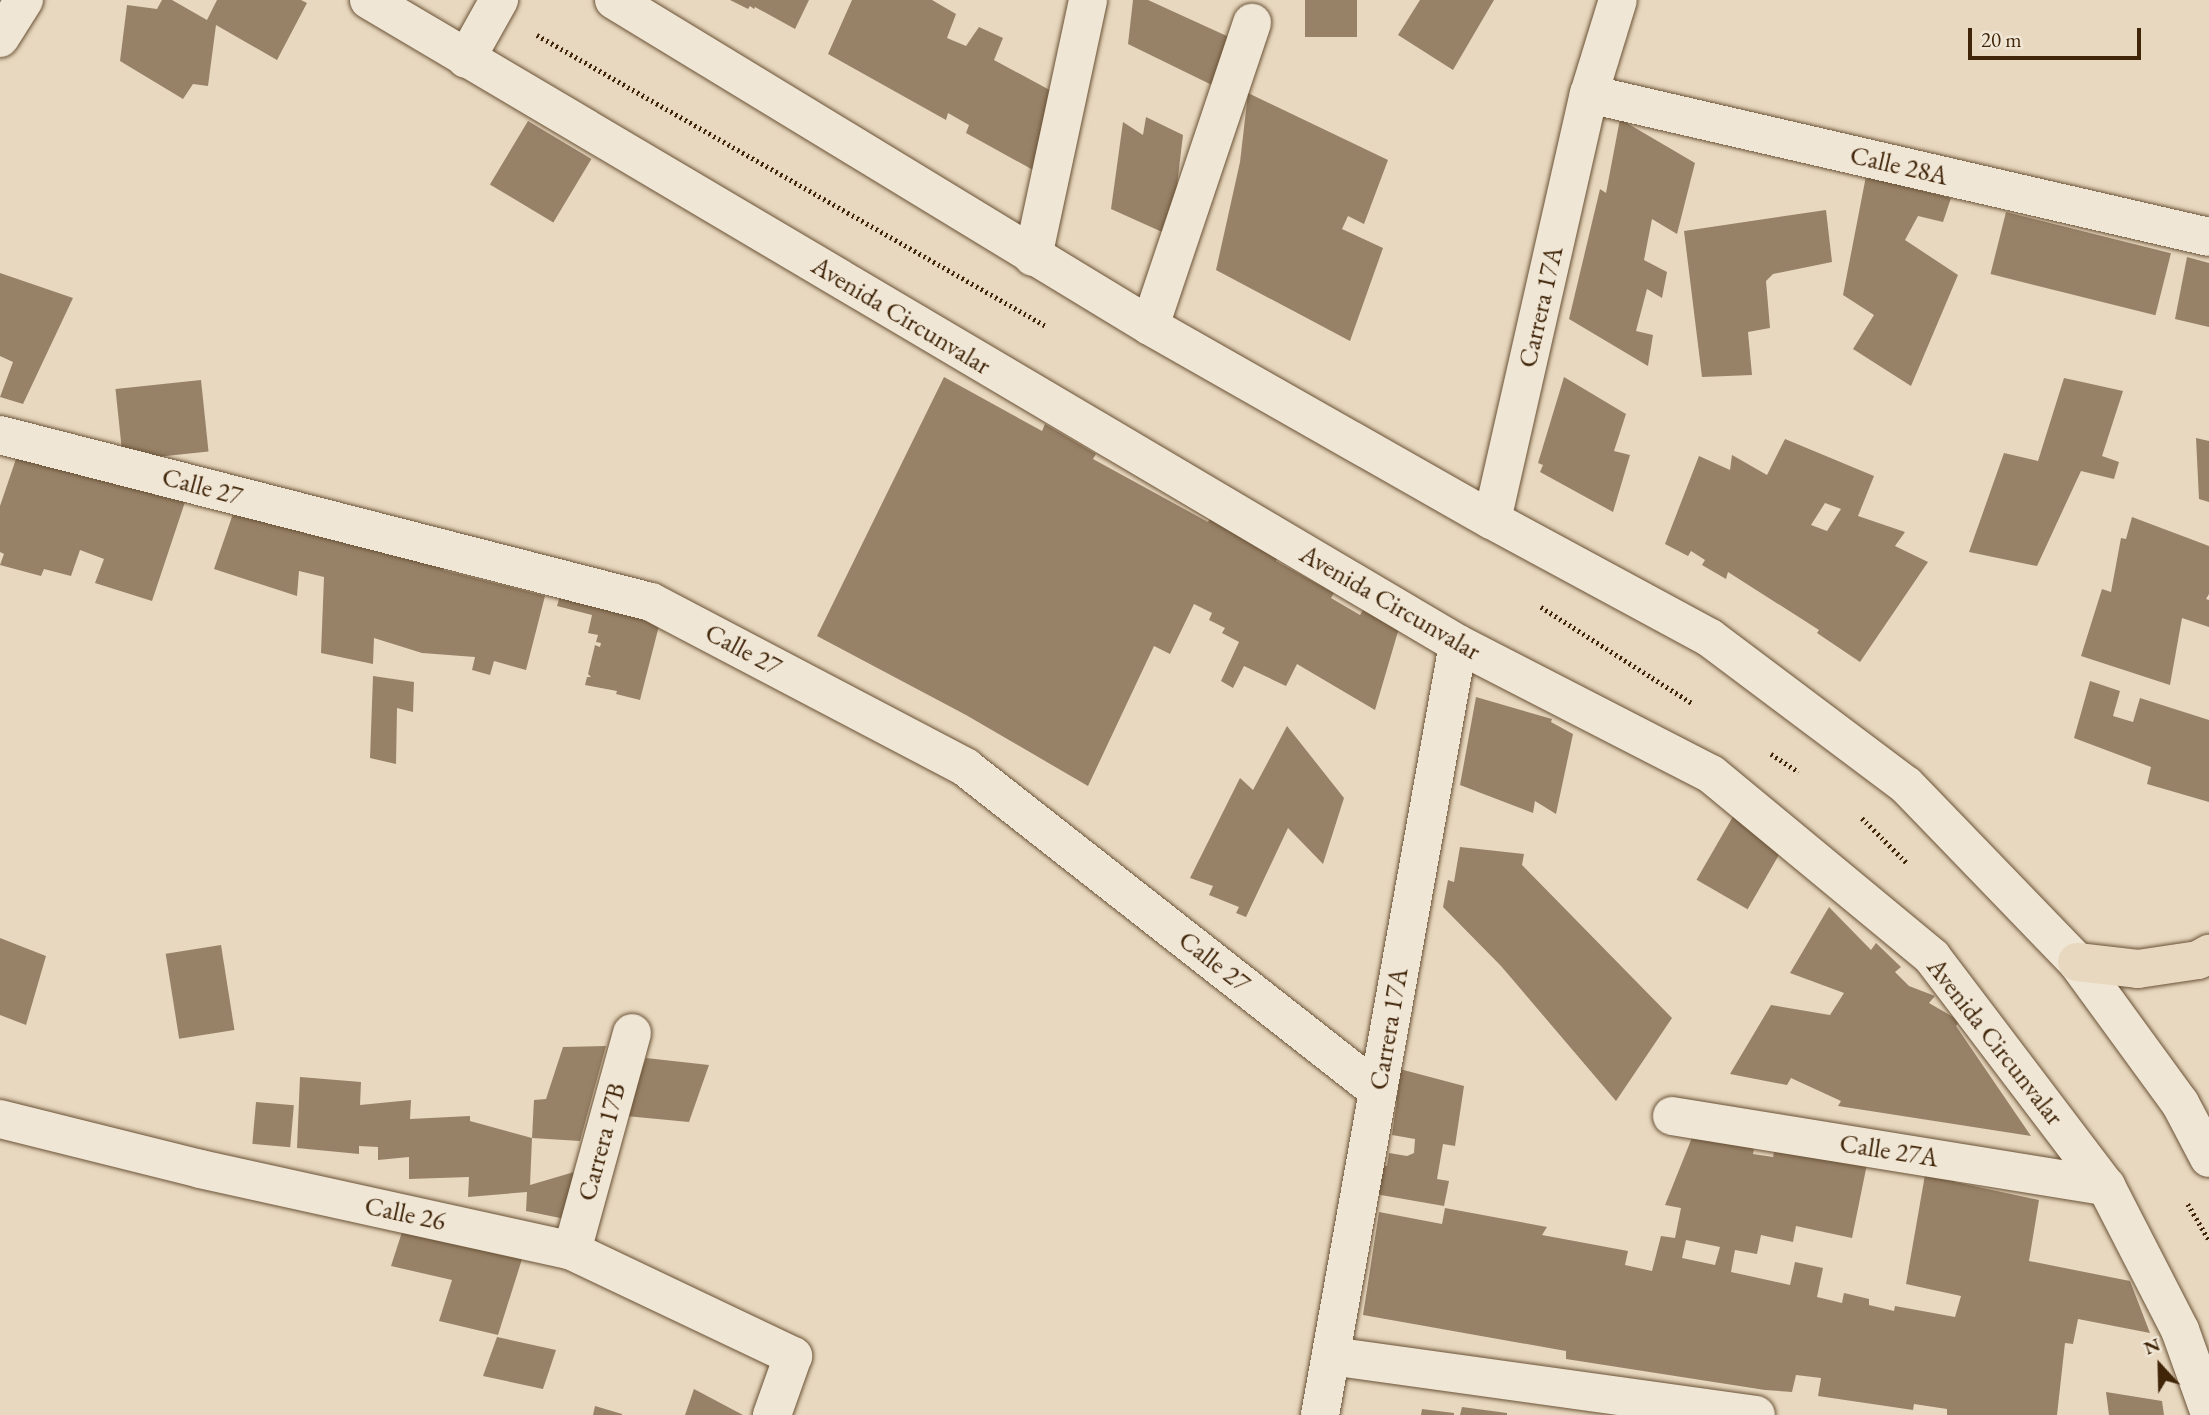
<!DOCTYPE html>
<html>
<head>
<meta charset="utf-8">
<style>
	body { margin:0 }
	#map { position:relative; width:2209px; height:1415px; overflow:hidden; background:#e8d8bf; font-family:"EB Garamond",serif }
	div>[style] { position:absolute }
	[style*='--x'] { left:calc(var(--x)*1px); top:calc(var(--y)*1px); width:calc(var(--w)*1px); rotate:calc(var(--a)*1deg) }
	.building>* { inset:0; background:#978268; transform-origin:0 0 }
	.path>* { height:4.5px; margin-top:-2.25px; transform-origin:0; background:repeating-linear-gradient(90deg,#402509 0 2px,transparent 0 5.5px) }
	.roads { filter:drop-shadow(0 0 2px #6a5236) drop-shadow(0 0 2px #6a5236) }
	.minor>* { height:38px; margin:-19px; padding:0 19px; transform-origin:19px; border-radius:19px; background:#f0e6d5 }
	.secondary>* { height:38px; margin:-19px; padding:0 19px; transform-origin:19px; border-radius:19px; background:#f0e6d5 }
	.trunk>* { height:38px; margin:-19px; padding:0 19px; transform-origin:19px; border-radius:19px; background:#e8d8bf }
	span { translate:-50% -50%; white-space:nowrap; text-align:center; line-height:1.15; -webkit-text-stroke:5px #f0e6d5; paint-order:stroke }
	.street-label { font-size:26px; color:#402509 }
	.north { position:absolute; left:2125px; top:1331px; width:70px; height:70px; -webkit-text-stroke:5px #f0e6d5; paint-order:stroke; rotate:338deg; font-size:19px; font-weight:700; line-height:28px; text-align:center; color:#402509 }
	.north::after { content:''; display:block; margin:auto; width:24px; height:32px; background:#402509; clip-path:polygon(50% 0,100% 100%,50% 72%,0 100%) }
	.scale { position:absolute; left:1968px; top:28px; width:173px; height:32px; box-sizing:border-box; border:4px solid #402509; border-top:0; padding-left:9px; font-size:21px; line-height:24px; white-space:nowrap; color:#402509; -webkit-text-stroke:5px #f0e6d5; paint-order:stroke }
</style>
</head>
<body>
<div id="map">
	<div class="building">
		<i style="clip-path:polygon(162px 0,172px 0,207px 20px,217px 0,301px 0,307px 3px,277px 60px,216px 25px,208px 86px,193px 84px,183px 99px,120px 61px,127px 5px,157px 9px)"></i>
		<i style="clip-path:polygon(730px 0,809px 0,795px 29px,755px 7px,754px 9px,750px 6px,748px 9px)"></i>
		<i style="clip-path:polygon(852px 0,932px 0,956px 14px,947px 38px,966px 46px,979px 27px,1003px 38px,994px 60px,1057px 94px,1044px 176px,966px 133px,969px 125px,948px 113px,946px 120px,828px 54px)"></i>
		<i style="clip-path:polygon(1133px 0,1148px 0,1229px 37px,1216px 87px,1128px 44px)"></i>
		<i style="left:1305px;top:0;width:52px;height:37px"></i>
		<i style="clip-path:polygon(1420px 0,1494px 0,1453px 70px,1398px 35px)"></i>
		<i style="clip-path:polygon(1248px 93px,1388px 160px,1364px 224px,1348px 216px,1342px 229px,1383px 248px,1350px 341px,1216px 270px,1240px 162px)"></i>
		<i style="clip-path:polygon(1146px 117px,1183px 135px,1171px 236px,1111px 209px,1123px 122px,1143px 135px)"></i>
		<i style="clip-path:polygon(1620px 119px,1695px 163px,1677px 234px,1652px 219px,1644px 260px,1667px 272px,1662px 298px,1647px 289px,1636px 331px,1653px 335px,1648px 366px,1569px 319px,1600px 189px,1606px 193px)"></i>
		<i style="left:528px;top:121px;width:74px;height:74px;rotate:31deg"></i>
		<i style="clip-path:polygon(1866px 176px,1951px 198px,1943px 222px,1918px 216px,1905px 240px,1958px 275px,1911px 386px,1853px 349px,1874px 315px,1843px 295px)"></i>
		<i style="clip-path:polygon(1826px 210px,1832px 262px,1773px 274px,1766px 281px,1770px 328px,1748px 332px,1752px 375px,1702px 377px,1684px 231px)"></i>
		<i style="left:2006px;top:212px;width:170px;height:64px;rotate:14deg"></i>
		<i style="clip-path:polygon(2187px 257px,2209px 263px,2209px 327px,2175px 319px)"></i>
		<i style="clip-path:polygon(0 273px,73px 298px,23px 404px,0 397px,13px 362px,0 356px)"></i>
		<i style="clip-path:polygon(944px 377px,1042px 431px,1045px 424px,1096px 454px,1093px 459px,1208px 522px,1211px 517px,1279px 555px,1276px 561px,1334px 593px,1331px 598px,1360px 615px,1363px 610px,1399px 628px,1375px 710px,1297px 664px,1286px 686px,1244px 666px,1233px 688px,1221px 681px,1239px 642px,1222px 633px,1225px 628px,1209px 620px,1212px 613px,1194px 604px,1170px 654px,1154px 646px,1088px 786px,966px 715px,817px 636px)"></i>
		<i style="clip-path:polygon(1564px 377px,1626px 414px,1614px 451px,1630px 455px,1613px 512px,1540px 472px,1543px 465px,1538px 463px)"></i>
		<i style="clip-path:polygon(2064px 378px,2123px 391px,2102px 456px,2119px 462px,2114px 479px,2081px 471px,2037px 566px,1969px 552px,2004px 453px,2038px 461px)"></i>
		<i style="left:201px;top:380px;width:72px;height:86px;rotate:84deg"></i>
		<i style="clip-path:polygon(2196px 438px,2209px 441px,2209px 502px,2199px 499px)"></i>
		<i style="clip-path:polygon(evenodd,1785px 439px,1874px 476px,1858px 516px,1905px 532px,1895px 546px,1928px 562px,1860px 662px,1817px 633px,1819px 630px,1728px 572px,1726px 579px,1702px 565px,1705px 560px,1691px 551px,1688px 556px,1665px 544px,1699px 456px,1730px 470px,1732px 455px,1767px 475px,1785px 439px,1825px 503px,1841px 509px,1827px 531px,1811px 525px,1825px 503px)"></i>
		<i style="clip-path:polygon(18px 453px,189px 490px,152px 601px,95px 583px,104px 559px,80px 550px,71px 576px,44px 569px,41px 576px,0 565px,4px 554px,0 552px,0 506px)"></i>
		<i style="clip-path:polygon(237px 502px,446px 561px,443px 570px,545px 596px,526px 670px,494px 661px,490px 675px,472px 670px,475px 657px,422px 653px,374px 638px,373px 664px,321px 653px,324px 577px,299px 571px,297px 596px,214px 569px)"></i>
		<i style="clip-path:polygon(2132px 517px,2209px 546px,2209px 594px,2206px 599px,2209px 600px,2209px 627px,2182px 618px,2170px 685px,2081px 656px,2102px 589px,2111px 592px,2121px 538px,2126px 539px)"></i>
		<i style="clip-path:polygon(562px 589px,662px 614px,640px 700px,616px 694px,617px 691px,585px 685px,587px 677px,591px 677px,588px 674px,595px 645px,600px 647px,601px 643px,596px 642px,598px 635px,588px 633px,592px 615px,557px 606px)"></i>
		<i style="clip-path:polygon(373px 676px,414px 682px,413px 712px,397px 708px,396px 764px,370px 758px)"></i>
		<i style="clip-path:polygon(2090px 681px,2120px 691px,2113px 716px,2133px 722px,2140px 698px,2209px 720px,2209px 802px,2147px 784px,2151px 767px,2074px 738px)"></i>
		<i style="clip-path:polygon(1476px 697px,1552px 719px,1551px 722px,1573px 734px,1556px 814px,1535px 801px,1533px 813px,1460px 785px)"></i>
		<i style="clip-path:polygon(1287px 726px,1344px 798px,1323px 864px,1288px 828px,1246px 917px,1236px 913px,1239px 907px,1209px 895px,1213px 886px,1190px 878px,1240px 778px,1253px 790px)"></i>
		<i style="left:1735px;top:813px;width:59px;height:77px;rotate:30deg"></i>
		<i style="clip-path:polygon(1460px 847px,1524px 854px,1522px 865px,1672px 1018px,1616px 1101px,1501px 966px,1443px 907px,1448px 880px,1454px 882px)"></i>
		<i style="clip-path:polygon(1829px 907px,1871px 950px,1876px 943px,1901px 967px,1895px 972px,1909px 986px,1935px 996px,1929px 1003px,1960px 1021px,1956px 1026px,2031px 1136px,1838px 1106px,1841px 1101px,1791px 1078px,1787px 1085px,1730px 1074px,1771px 1005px,1830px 1015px,1844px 993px,1790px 973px)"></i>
		<i style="clip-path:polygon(0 938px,46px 956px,26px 1025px,0 1015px)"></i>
		<i style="left:221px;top:945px;width:86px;height:56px;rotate:81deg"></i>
		<i style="clip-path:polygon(606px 1046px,580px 1141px,532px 1138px,534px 1100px,546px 1099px,563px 1047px)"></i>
		<i style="clip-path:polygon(646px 1058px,709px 1065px,689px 1122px,626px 1116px)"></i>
		<i style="clip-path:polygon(1396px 1068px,1464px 1086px,1455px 1146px,1443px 1144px,1437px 1179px,1449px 1181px,1444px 1206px,1375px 1194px,1379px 1165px,1387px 1166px,1389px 1153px,1407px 1156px,1414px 1153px,1415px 1139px,1392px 1135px,1397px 1101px,1390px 1099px)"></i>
		<i style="clip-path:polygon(300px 1077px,361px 1082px,360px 1105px,411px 1100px,410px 1119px,470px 1116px,470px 1121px,532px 1138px,530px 1185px,574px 1172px,565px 1219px,526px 1211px,527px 1192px,468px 1197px,469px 1177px,409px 1179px,409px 1157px,378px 1160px,378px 1147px,359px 1146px,359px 1154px,297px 1148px)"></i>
		<i style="left:256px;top:1102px;width:38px;height:42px;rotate:5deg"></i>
		<i style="clip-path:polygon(evenodd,1695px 1130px,1755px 1142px,1753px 1154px,1773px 1157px,1777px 1139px,1867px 1164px,1852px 1238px,1796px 1226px,1793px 1242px,1761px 1235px,1757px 1254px,1735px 1250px,1731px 1272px,1790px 1285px,1795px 1262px,1823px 1268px,1817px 1297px,1842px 1303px,1844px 1293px,1869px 1299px,1869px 1305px,1894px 1311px,1895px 1306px,1955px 1317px,1961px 1296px,1906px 1284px,1926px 1169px,1956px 1175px,1955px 1182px,2039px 1200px,2029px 1261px,2130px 1281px,2150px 1333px,2078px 1319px,2073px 1344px,2065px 1343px,2057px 1415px,1947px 1415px,1947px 1409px,1914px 1404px,1913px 1410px,1818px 1396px,1821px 1378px,1796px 1375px,1792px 1392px,1765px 1390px,1566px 1359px,1566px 1351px,1363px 1315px,1379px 1212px,1442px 1224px,1445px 1208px,1547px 1227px,1542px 1235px,1628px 1251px,1625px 1265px,1652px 1271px,1661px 1236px,1675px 1238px,1681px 1208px,1665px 1205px,1695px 1130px,1686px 1240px,1720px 1247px,1715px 1265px,1682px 1258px,1686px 1240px)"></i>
		<i style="clip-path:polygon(402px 1232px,523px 1256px,498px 1335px,439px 1321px,452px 1280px,391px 1266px)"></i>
		<i style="clip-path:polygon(497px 1337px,556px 1350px,543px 1389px,483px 1376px)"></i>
		<i style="clip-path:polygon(694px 1389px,743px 1415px,685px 1415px)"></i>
		<i style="clip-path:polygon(2106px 1392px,2162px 1401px,2164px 1415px,2109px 1415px)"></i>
		<i style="clip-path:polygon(595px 1406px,622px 1414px,622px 1415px,593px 1415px)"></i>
		<i style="clip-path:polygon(1462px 1407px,1507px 1413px,1507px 1415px,1460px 1415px)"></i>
		<i style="clip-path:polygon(1422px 1409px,1454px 1413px,1454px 1415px,1421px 1415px)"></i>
	</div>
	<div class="path">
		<i style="--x:537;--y:35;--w:586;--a:29.76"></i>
		<i style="--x:1541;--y:607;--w:180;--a:32.5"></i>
		<i style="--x:1771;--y:754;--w:33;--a:33"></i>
		<i style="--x:1862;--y:818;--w:65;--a:45"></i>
		<i style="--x:2188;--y:1204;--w:42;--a:59.7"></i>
	</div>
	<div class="roads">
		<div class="minor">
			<i style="--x:0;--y:38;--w:45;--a:-57.7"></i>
			<i style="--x:1589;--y:94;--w:636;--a:12.99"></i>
			<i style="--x:1033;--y:257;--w:263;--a:-77.9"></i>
			<i style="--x:1150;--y:326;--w:320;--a:-71.4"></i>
			<i style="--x:0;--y:435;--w:672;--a:14.39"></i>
			<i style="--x:651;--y:602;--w:355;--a:27.7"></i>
			<i style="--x:965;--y:767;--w:525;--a:38.11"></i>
			<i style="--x:1492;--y:520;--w:437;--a:-77.2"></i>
			<i style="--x:1589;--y:94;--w:98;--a:-72.9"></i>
			<i style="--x:1672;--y:1116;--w:440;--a:9.2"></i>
			<i style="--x:0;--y:1119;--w:206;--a:14"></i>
			<i style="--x:200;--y:1169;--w:381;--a:12.4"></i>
			<i style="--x:572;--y:1251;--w:245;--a:25.4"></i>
			<i style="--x:793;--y:1356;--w:63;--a:109.6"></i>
			<i style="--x:572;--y:1251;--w:226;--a:-74.6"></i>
			<i style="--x:1331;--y:1356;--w:429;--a:7.9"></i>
			<i style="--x:1320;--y:1415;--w:783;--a:-79.85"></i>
		</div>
		<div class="secondary">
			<i style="--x:369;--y:0;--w:1265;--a:30.6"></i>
			<i style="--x:1458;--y:644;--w:284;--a:27.2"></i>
			<i style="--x:1711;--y:774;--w:287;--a:39.6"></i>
			<i style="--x:1932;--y:957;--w:288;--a:52.8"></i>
			<i style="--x:2106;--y:1186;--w:162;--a:62.8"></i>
			<i style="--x:2180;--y:1330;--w:86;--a:70.3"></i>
			<i style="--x:614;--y:0;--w:627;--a:31.31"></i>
			<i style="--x:1150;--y:326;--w:393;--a:29.6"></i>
			<i style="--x:1492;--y:520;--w:248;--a:28.4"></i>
			<i style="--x:1710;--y:638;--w:245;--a:36.9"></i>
			<i style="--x:1906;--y:785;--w:246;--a:46"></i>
			<i style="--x:2077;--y:962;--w:175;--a:53.9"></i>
			<i style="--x:2180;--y:1103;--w:62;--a:62.2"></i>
			<i style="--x:466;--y:59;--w:68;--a:-60.8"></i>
		</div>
		<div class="trunk">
			<i style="--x:2077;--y:962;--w:61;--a:6.5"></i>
			<i style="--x:2138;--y:969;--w:61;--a:-8.5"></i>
			<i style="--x:2198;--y:960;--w:13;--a:-29"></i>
		</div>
	</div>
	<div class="street-label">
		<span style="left:1899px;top:166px;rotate:13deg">Calle 28A</span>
		<span style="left:1541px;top:307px;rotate:-77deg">Carrera 17A</span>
		<span style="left:901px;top:316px;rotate:31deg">Avenida Circunvalar</span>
		<span style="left:202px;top:487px;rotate:15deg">Calle 27</span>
		<span style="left:1390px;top:603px;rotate:30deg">Avenida Circunvalar</span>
		<span style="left:743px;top:650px;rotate:28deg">Calle 27</span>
		<span style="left:1214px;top:962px;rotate:38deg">Calle 27</span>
		<span style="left:1389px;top:1029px;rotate:-80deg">Carrera 17A</span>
		<span style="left:1995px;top:1042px;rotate:52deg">Avenida Circunvalar</span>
		<span style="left:602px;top:1142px;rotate:-75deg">Carrera 17B</span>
		<span style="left:1889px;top:1151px;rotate:9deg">Calle 27A</span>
		<span style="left:405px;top:1214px;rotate:12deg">Calle 26</span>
	</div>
	<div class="north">N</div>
	<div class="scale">20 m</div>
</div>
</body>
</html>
